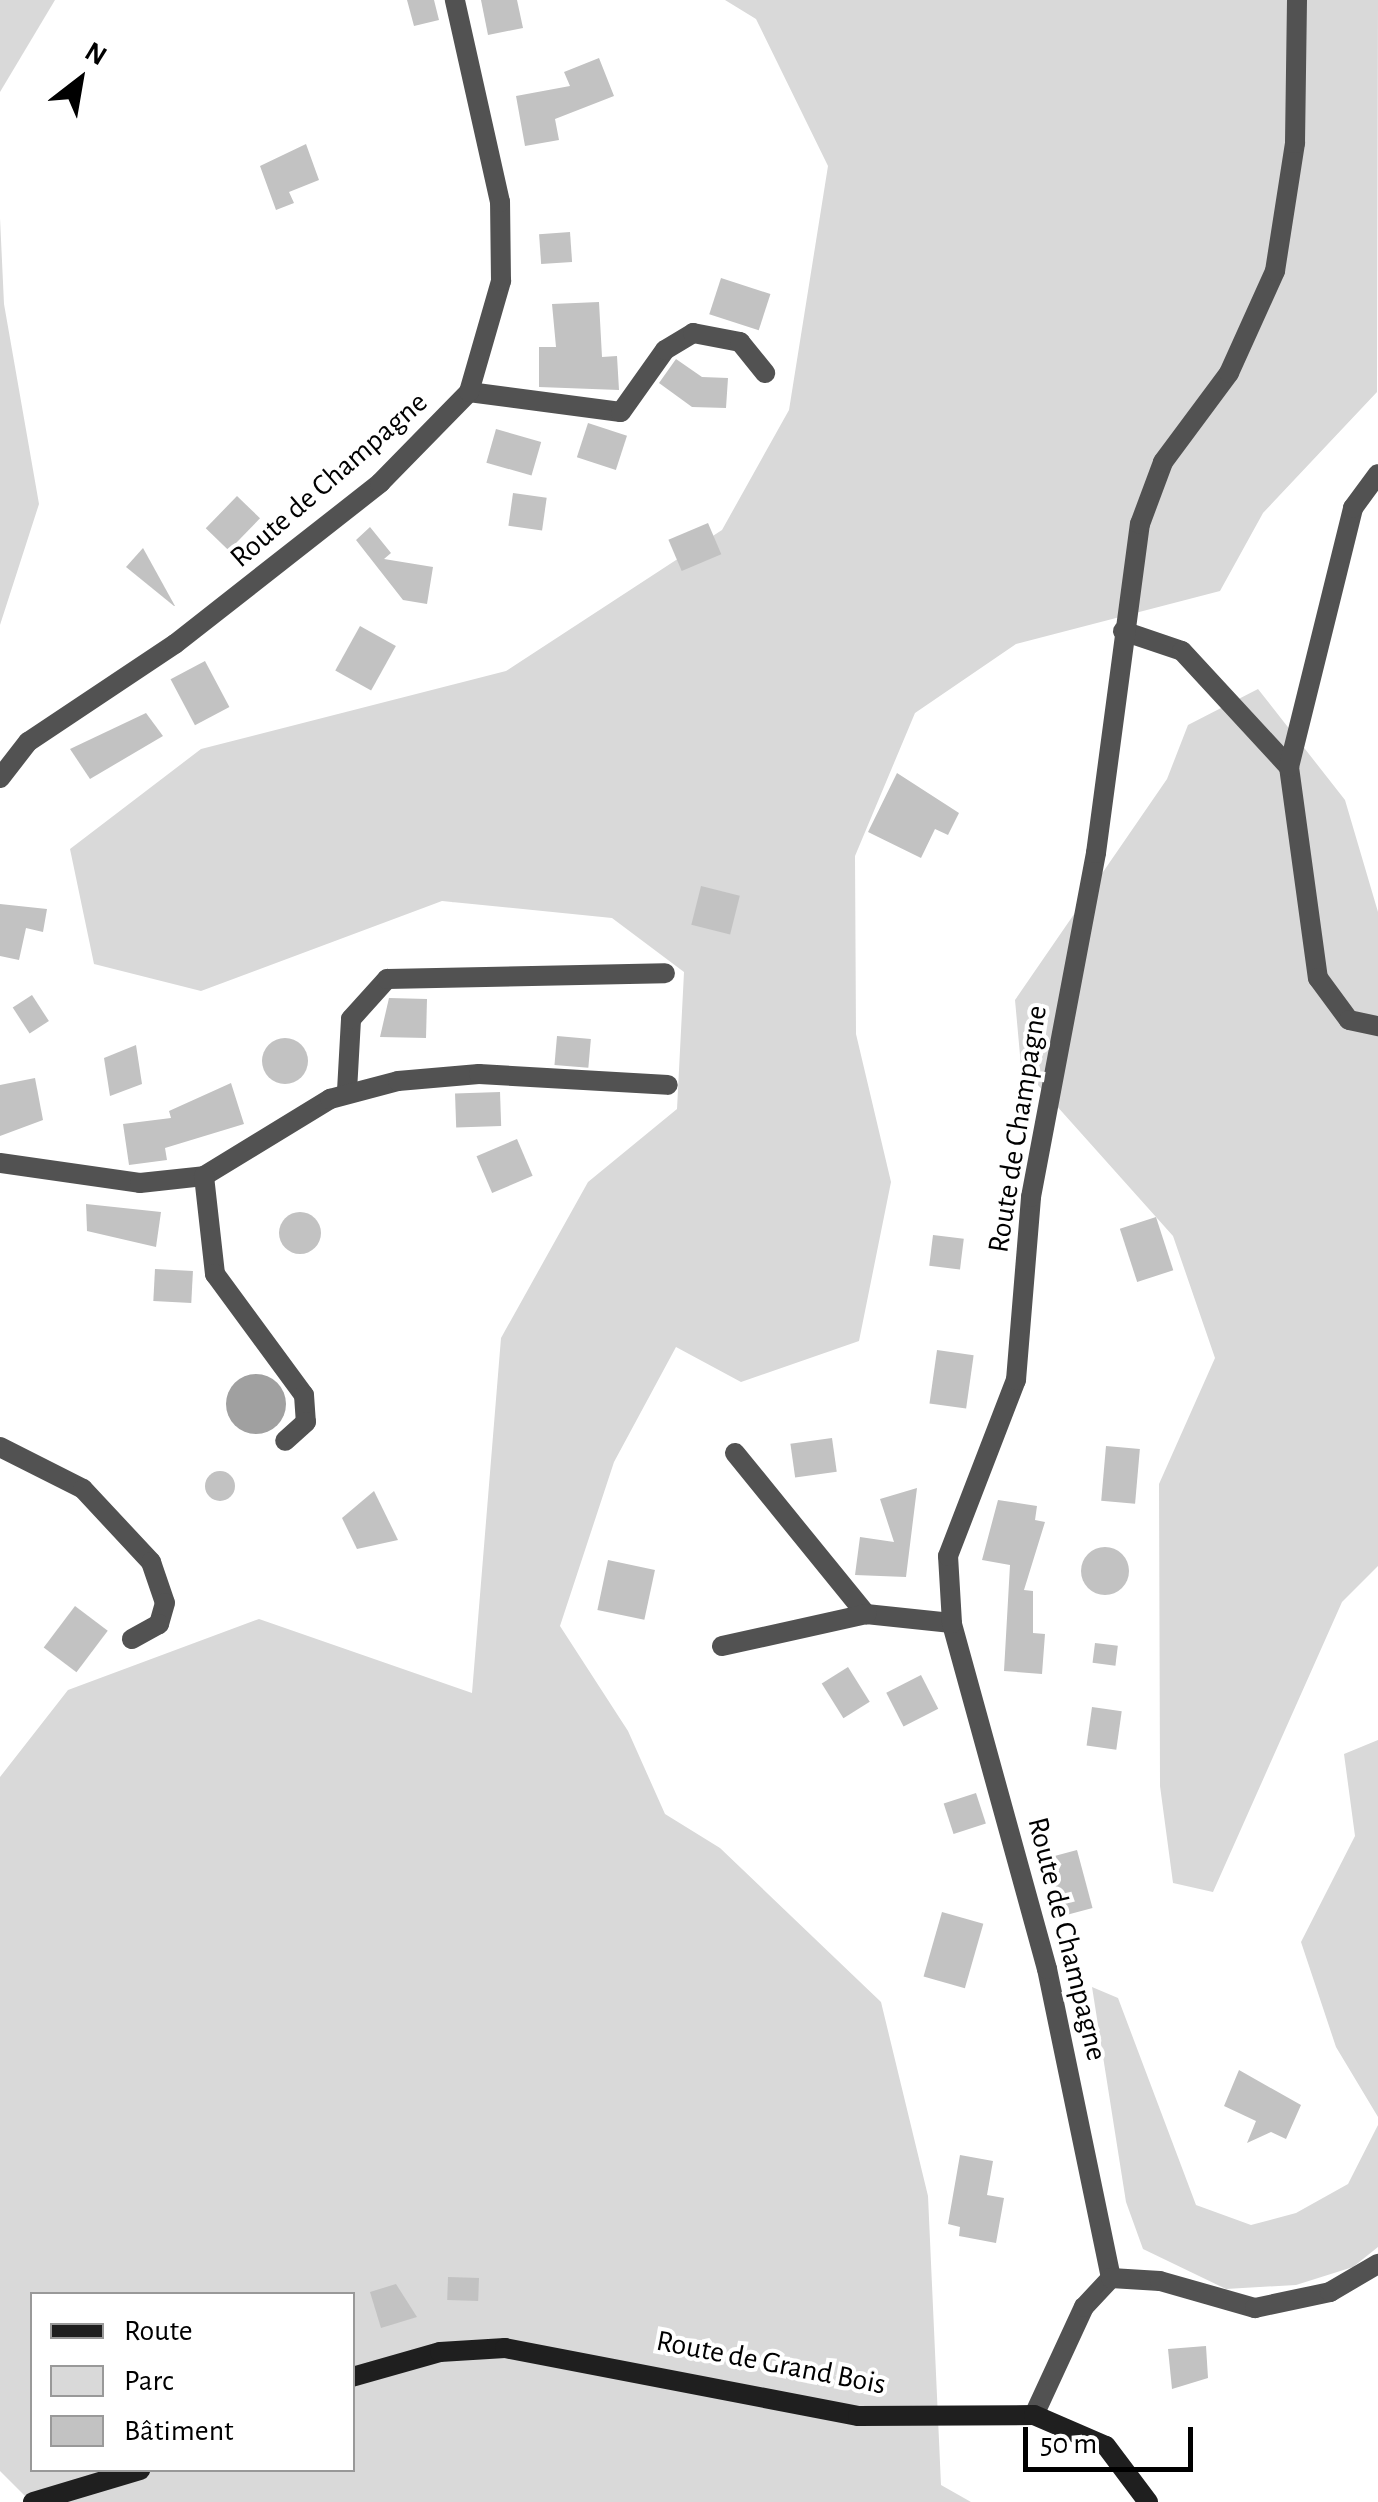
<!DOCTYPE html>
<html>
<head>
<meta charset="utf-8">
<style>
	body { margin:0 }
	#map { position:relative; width:1378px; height:2502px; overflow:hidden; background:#fff; font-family:"Alegreya Sans",sans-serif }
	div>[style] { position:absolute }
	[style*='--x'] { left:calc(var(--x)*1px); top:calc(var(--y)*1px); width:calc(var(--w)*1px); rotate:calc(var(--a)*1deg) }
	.green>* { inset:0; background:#d9d9d9 }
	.water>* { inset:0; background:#a0a0a0 }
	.round { border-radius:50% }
	.building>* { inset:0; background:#c2c2c2; transform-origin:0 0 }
	.minor>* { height:20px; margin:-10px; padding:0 10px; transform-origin:10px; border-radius:10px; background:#525252 }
	.tertiary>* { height:20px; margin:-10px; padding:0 10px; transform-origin:10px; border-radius:10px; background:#525252 }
	.secondary>* { height:20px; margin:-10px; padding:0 10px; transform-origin:10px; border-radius:10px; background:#1f1f1f }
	span { translate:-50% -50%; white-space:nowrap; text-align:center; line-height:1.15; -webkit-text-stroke:8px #fff; paint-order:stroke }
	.street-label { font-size:30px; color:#000 }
	.legend { position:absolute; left:30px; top:2292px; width:325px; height:180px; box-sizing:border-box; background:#fff; border:2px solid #999; margin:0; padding:12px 18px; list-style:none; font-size:30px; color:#000 }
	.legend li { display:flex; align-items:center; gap:20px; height:50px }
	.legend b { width:50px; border:2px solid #999 }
	.north { position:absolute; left:30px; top:30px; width:100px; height:100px; -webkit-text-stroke:8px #fff; paint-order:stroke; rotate:31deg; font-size:28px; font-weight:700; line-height:40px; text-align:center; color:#000 }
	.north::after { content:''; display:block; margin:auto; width:35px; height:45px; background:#000; clip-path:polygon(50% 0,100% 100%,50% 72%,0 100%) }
	.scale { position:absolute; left:1023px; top:2427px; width:170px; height:45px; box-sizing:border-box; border:5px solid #000; border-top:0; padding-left:12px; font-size:30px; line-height:35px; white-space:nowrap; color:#000; -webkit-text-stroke:8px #fff; paint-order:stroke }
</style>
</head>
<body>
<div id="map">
	<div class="green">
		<i style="clip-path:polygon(0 0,55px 0,0 92px)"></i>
		<i style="clip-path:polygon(evenodd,725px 0,1378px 0,1377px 392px,1263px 513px,1220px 591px,1016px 644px,915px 713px,855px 856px,856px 1034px,891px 1182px,859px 1341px,741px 1382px,676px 1347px,614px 1462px,560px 1626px,628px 1731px,665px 1814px,720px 1848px,881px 2002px,928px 2196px,941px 2485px,971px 2502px,31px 2502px,0 2471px,0 1777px,68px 1690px,259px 1619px,472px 1693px,501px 1338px,588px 1182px,677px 1109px,684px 972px,612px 918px,442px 901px,201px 991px,94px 964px,70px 849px,201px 749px,506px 671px,722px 530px,789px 410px,828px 166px,756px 19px,725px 0,32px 2294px,352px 2294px,352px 2470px,32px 2470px,32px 2294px)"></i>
		<i style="clip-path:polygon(0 218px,4px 304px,39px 504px,0 625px)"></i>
		<i style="clip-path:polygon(1258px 689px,1345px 800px,1378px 912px,1378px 1566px,1342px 1602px,1213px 1892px,1173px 1883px,1160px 1786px,1159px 1484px,1215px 1358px,1173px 1236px,1021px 1066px,1015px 1000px,1167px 779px,1188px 725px)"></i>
		<i style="clip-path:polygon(1378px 1740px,1378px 2117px,1336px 2047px,1301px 1942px,1355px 1836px,1344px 1754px)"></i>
		<i style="clip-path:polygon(1092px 1987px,1118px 1998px,1196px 2205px,1251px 2225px,1296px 2213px,1348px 2184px,1378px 2125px,1378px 2247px,1353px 2267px,1296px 2285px,1226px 2289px,1143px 2249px,1126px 2202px)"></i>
	</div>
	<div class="water">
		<i class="round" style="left:226px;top:1374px;width:60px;height:60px"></i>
	</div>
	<div class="building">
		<i style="clip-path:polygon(407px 0,434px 0,439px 20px,414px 26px)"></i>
		<i style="clip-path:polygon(481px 0,517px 0,523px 28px,488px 35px)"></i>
		<i style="clip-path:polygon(599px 58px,614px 96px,555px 119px,559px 140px,525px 146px,516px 96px,570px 86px,564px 72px)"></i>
		<i style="clip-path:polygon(306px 144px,319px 180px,289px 192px,294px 203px,276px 210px,260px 166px)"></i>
		<i style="left:570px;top:232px;width:30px;height:31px;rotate:86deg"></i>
		<i style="left:721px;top:278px;width:52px;height:38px;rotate:18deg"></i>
		<i style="clip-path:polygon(599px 302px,602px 357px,617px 356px,619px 390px,539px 387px,539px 347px,556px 347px,552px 304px)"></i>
		<i style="clip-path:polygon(676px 359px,702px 377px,728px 378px,726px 408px,692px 407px,659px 383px)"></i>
		<i style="left:588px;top:423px;width:41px;height:36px;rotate:18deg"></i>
		<i style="left:496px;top:429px;width:47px;height:35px;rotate:16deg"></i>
		<i style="left:513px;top:493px;width:34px;height:33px;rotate:8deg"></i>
		<i style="left:237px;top:496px;width:32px;height:45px;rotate:44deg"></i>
		<i style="left:708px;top:523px;width:34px;height:43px;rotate:67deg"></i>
		<i style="clip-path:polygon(370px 527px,391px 553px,384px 559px,433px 567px,427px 604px,403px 600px,356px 540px)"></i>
		<i style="clip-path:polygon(143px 548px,175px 606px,174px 606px,126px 567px)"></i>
		<i style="left:360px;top:626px;width:41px;height:51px;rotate:29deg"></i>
		<i style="left:205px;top:661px;width:52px;height:39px;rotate:62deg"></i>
		<i style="clip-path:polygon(146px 713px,163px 736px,90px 779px,70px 749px)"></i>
		<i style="clip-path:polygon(897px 773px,959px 813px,948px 835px,935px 829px,921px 858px,868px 832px)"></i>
		<i style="left:701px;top:886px;width:40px;height:40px;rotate:14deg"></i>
		<i style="clip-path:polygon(0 904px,47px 909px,43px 932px,26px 928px,19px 960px,0 956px)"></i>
		<i style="left:32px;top:995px;width:31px;height:23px;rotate:57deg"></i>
		<i style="clip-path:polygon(389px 998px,427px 999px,426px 1038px,380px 1037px)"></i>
		<i style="left:557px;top:1036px;width:34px;height:29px;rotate:5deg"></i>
		<i class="round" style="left:262px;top:1038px;width:46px;height:46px"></i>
		<i style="clip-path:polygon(136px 1045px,142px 1084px,110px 1096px,104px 1058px)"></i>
		<i style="clip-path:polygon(35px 1078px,43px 1120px,0 1136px,0 1085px)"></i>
		<i style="clip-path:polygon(231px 1083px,244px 1124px,165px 1148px,167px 1160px,129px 1165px,123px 1124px,171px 1118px,169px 1111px)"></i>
		<i style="left:500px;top:1092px;width:34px;height:45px;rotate:88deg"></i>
		<i style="left:517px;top:1139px;width:40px;height:44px;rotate:67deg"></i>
		<i style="clip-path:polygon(86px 1204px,161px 1212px,156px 1247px,87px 1231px)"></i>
		<i class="round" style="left:279px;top:1212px;width:42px;height:42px"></i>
		<i style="left:1156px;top:1217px;width:56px;height:38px;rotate:72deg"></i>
		<i style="left:933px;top:1235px;width:31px;height:31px;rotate:7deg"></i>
		<i style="left:155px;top:1269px;width:38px;height:32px;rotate:3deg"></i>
		<i style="left:937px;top:1350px;width:37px;height:54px;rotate:8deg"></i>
		<i style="left:832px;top:1438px;width:34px;height:42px;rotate:82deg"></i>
		<i style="left:1106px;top:1446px;width:34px;height:55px;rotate:5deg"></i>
		<i class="round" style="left:205px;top:1471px;width:30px;height:30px"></i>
		<i style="clip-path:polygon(917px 1488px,906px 1577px,855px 1575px,860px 1537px,894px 1542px,880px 1499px)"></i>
		<i style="clip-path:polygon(374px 1491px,398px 1540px,357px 1549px,342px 1518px)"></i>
		<i style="clip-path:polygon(998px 1500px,1037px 1506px,1035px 1520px,1045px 1522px,1024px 1590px,1033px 1591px,1033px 1633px,1045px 1634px,1042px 1674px,1004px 1671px,1010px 1565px,982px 1560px)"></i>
		<i class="round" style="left:1081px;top:1547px;width:48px;height:48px"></i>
		<i style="left:608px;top:1560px;width:48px;height:51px;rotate:12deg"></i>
		<i style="left:75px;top:1606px;width:41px;height:52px;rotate:37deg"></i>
		<i style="left:1095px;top:1643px;width:23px;height:20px;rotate:7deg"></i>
		<i style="left:848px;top:1667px;width:41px;height:31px;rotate:58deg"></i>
		<i style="left:921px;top:1675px;width:38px;height:39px;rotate:63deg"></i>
		<i style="left:1092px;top:1707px;width:30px;height:39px;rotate:8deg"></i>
		<i style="left:976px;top:1793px;width:32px;height:34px;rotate:72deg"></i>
		<i style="left:1077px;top:1850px;width:60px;height:30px;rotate:75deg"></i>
		<i style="left:942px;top:1912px;width:43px;height:67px;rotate:16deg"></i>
		<i style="clip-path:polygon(1239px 2070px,1301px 2105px,1286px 2139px,1271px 2132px,1247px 2143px,1256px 2121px,1224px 2106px)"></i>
		<i style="clip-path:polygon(960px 2155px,993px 2161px,987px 2195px,1004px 2198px,996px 2243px,959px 2236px,960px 2227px,948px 2224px)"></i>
		<i style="left:448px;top:2277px;width:31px;height:23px;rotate:2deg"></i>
		<i style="clip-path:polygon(396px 2284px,417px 2317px,381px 2328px,370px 2292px)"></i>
		<i style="clip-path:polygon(1206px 2346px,1208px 2378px,1172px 2389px,1168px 2349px)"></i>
	</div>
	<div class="minor">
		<i style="--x:469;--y:392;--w:153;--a:7.5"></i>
		<i style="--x:621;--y:412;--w:76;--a:-54.6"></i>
		<i style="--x:665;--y:350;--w:33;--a:-31"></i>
		<i style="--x:693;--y:333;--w:48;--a:10.8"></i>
		<i style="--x:740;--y:342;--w:40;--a:51"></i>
		<i style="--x:1123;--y:631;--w:62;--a:18.7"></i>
		<i style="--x:1182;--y:651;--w:158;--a:47.3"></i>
		<i style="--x:1289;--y:767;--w:213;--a:82.2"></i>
		<i style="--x:1318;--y:978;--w:52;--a:53.6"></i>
		<i style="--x:1349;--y:1020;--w:30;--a:12"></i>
		<i style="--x:1289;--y:767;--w:267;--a:-76.1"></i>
		<i style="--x:1353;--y:508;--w:42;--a:-53.7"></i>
		<i style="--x:0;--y:778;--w:46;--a:-52.1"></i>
		<i style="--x:28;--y:742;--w:177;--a:-33.7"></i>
		<i style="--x:175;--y:644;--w:261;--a:-38.1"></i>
		<i style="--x:380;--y:483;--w:127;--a:-45.6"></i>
		<i style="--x:469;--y:392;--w:116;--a:-73.9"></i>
		<i style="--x:501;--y:281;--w:79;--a:-90.7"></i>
		<i style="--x:500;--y:202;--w:207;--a:-102.6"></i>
		<i style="--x:347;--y:1091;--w:72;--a:-86.8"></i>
		<i style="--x:351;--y:1019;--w:54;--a:-48"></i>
		<i style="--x:387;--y:979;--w:278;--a:-1.2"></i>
		<i style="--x:0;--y:1163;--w:141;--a:8.1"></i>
		<i style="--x:140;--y:1183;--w:64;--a:-6.2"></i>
		<i style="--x:204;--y:1176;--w:148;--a:-31.4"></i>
		<i style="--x:330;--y:1099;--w:70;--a:-14.8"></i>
		<i style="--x:398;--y:1081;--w:81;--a:-4.9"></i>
		<i style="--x:479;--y:1074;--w:189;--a:3.3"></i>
		<i style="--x:204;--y:1176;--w:99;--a:83.6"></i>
		<i style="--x:215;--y:1274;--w:150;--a:53.7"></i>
		<i style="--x:304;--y:1395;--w:27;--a:86"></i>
		<i style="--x:306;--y:1422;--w:28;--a:138"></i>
		<i style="--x:0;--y:1447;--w:93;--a:26.8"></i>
		<i style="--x:83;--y:1489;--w:100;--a:47"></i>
		<i style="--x:151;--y:1562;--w:43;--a:71.1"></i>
		<i style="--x:165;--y:1603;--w:22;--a:106"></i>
		<i style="--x:159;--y:1624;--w:31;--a:151"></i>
		<i style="--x:735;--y:1453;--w:208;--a:50.9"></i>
		<i style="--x:866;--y:1614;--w:86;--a:6"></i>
		<i style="--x:722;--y:1646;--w:148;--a:-12.5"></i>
		<i style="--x:1111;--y:2278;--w:316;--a:-101.7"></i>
		<i style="--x:1047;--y:1969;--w:359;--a:-105.4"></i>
		<i style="--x:952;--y:1623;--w:67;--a:-93.4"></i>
		<i style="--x:948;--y:1556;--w:189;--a:-68.9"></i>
		<i style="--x:1016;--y:1380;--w:184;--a:-85.3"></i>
		<i style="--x:1031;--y:1197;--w:350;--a:-79.3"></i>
		<i style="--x:1096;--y:853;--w:332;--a:-82.4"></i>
		<i style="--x:1140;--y:524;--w:66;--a:-69.6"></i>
		<i style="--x:1163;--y:462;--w:111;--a:-53.4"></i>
		<i style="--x:1229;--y:373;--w:112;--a:-65.7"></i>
		<i style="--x:1275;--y:271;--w:130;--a:-81.1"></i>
		<i style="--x:1295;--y:143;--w:143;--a:-89.2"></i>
	</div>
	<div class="tertiary">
		<i style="--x:1034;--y:2415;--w:119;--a:-65.2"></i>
		<i style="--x:1084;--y:2307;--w:40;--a:-47"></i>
		<i style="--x:1111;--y:2278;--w:49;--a:3.5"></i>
		<i style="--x:1160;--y:2281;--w:99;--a:15.9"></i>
		<i style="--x:1255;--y:2308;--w:77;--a:-12"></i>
		<i style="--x:1330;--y:2292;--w:56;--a:-30.3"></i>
	</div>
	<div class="secondary">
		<i style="--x:352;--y:2377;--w:91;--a:-15.9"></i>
		<i style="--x:440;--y:2352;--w:65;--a:-3.5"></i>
		<i style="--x:505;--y:2348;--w:359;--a:10.9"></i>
		<i style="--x:858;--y:2416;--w:176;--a:-0.3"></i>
		<i style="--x:1034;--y:2415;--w:78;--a:23.3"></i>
		<i style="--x:1106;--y:2446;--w:70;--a:53.1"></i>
		<i style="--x:33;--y:2502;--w:112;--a:-16.7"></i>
	</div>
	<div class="street-label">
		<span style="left:329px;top:480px;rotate:-41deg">Route de Champagne</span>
		<span style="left:1018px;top:1129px;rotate:-81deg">Route de Champagne</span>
		<span style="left:1067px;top:1939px;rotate:76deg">Route de Champagne</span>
		<span style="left:771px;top:2363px;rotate:11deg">Route de Grand Bois</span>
	</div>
	<ul class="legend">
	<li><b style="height:12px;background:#1f1f1f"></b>Route</li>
	<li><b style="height:28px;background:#d9d9d9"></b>Parc</li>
	<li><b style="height:28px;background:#c2c2c2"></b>Bâtiment</li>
	</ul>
	<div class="north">N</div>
	<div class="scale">50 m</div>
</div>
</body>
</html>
